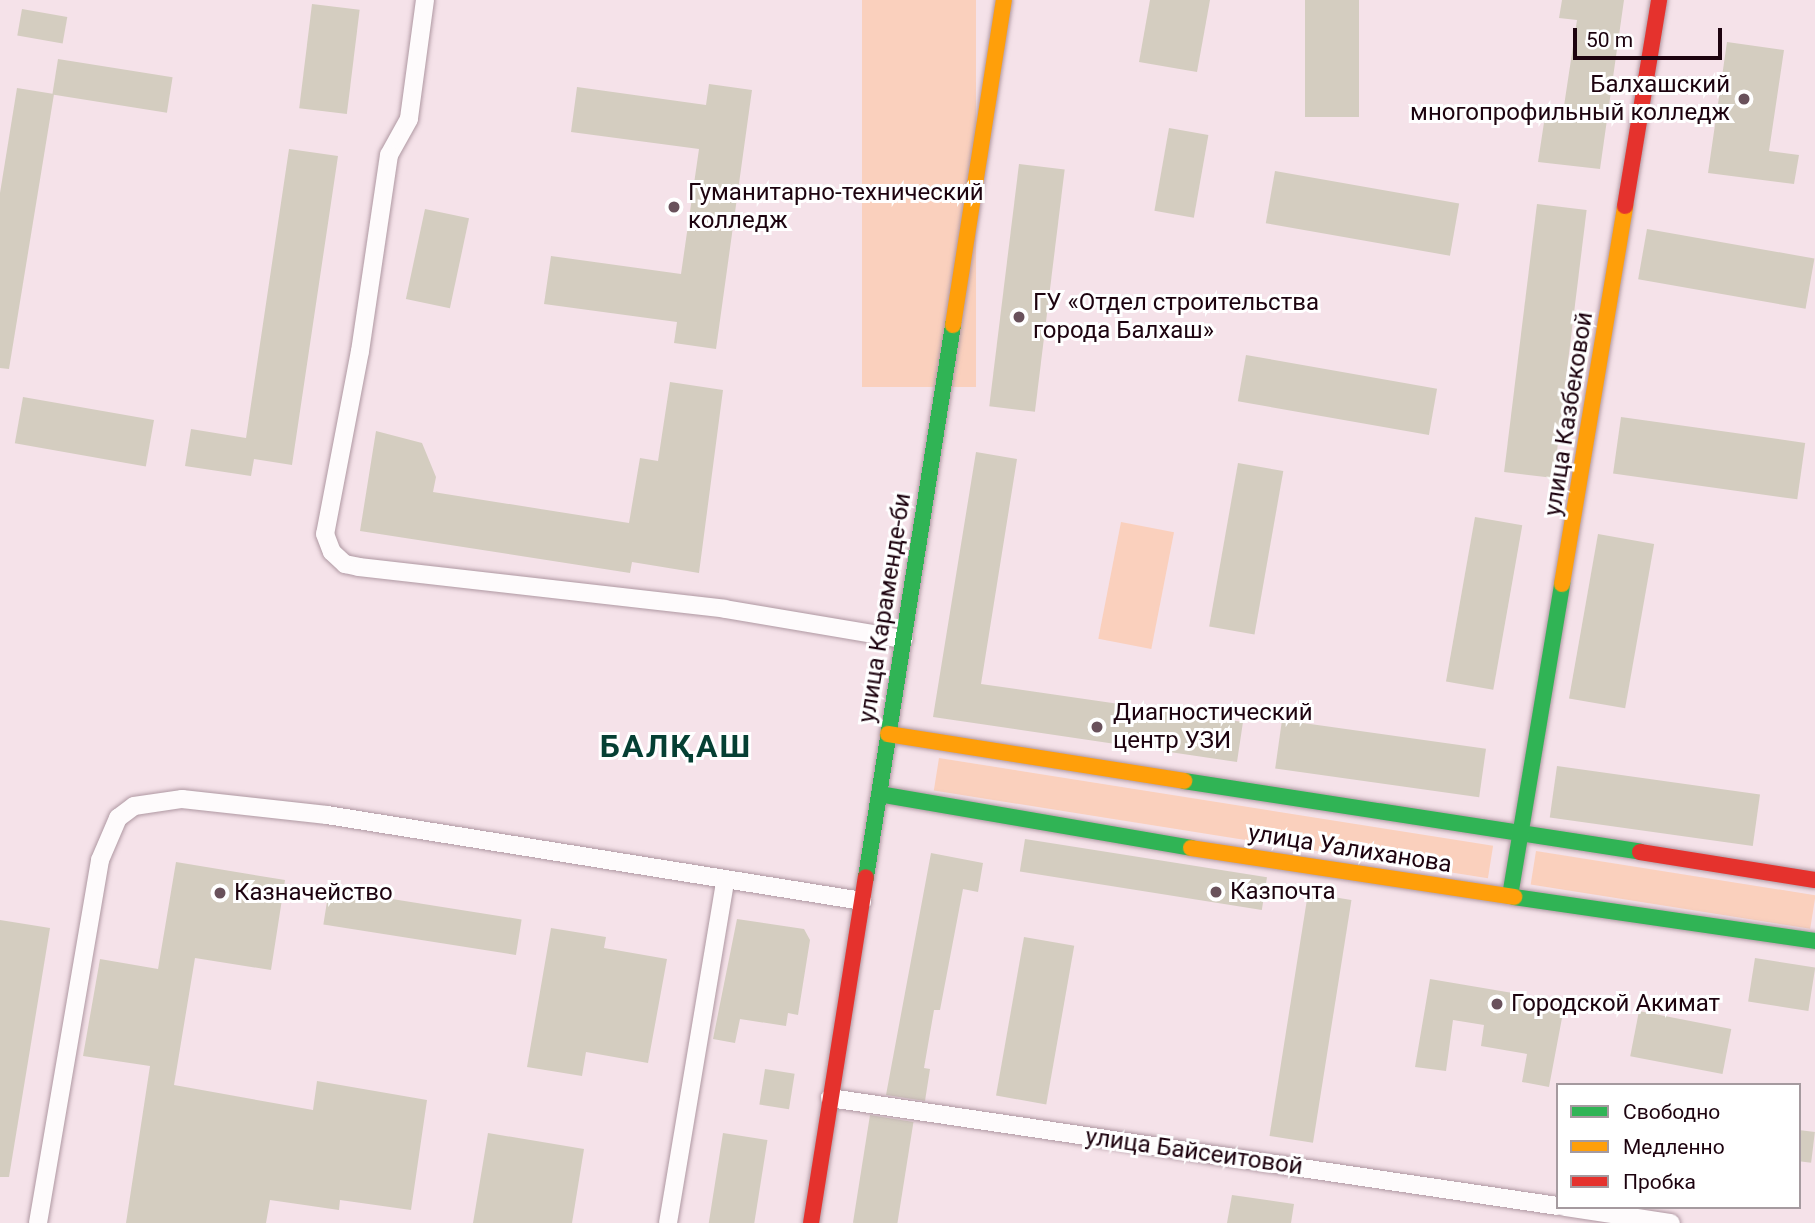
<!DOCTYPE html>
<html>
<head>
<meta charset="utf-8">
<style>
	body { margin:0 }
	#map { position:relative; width:1815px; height:1223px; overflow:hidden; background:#f5e2e9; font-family:Roboto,sans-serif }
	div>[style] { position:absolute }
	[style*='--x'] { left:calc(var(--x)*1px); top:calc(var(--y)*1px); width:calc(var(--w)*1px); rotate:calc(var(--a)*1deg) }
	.green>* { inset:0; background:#fad0bd; transform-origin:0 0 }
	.building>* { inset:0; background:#d4cdc0; transform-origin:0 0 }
	.roads { filter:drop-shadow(0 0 2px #af98a2) drop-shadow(0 0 2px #af98a2) }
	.street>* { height:18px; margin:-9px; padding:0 9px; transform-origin:9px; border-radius:9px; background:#fefbfc }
	.fast>* { height:16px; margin:-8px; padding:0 8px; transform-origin:8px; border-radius:8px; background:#30b455 }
	.slow>* { height:16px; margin:-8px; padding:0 8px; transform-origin:8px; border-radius:8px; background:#ff9f0a }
	.jam>* { height:16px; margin:-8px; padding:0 8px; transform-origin:8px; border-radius:8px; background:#e5322d }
	.dots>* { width:19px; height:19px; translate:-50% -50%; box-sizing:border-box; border:4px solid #fff; border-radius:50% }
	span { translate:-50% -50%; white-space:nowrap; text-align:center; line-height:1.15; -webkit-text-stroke:6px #fff; paint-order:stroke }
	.poi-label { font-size:24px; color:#1d030f }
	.right { translate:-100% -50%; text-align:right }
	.left { translate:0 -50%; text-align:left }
	.street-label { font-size:24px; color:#1d030f }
	.district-label { font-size:32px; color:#053f33; font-weight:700; letter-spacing:2px }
	.legend { position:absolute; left:1556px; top:1083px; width:245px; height:126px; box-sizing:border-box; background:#fff; border:2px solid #a59a9f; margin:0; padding:9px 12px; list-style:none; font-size:21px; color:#1d030f }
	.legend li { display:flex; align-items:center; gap:14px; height:35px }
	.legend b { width:35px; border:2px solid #a59a9f }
	.scale { position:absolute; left:1573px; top:28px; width:149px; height:32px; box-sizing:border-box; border:4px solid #1d030f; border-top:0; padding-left:9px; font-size:21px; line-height:24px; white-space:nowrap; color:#1d030f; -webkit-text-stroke:5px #fff; paint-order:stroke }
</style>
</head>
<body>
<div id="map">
	<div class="green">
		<i style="left:862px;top:0;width:114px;height:387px"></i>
		<i style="left:1121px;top:522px;width:54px;height:119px;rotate:11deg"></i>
		<i style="left:939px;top:758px;width:561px;height:33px;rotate:9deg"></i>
		<i style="left:1536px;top:851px;width:283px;height:34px;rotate:9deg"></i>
	</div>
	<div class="building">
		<i style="clip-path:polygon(1150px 0,1210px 0,1197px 72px,1139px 62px)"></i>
		<i style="left:1305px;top:0;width:54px;height:117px"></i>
		<i style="clip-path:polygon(1562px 0,1624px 0,1600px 169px,1538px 162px,1545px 116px,1562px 119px,1577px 20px,1559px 18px)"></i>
		<i style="left:312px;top:4px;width:48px;height:105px;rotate:7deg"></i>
		<i style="left:22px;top:9px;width:46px;height:27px;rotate:10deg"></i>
		<i style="clip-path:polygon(1727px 42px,1784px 50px,1769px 151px,1799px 155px,1794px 184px,1708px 173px)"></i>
		<i style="left:58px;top:59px;width:116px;height:36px;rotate:9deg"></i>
		<i style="clip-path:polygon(709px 84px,752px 90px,716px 349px,674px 343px,677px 322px,544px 304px,551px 256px,681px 274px,699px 149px,571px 132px,577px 87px,706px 105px)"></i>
		<i style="clip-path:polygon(17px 88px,54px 94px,9px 369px,0 368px,0 193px)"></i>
		<i style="left:1169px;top:128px;width:40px;height:84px;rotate:10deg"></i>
		<i style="clip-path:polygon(289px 149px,338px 156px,292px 465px,254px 459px,251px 476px,185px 466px,191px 429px,246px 438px)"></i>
		<i style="left:1019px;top:164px;width:46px;height:244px;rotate:7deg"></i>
		<i style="left:1275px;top:171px;width:187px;height:53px;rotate:10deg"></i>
		<i style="left:1537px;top:204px;width:50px;height:270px;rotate:7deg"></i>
		<i style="left:425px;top:209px;width:45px;height:92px;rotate:12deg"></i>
		<i style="left:1647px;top:229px;width:170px;height:51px;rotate:10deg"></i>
		<i style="left:1246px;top:355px;width:194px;height:47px;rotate:10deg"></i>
		<i style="clip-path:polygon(670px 382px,723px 390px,699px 573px,632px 562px,630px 573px,360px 531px,376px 431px,422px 443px,436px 477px,433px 492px,629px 523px,640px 458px,658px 461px)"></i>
		<i style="left:23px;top:397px;width:133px;height:47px;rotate:10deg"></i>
		<i style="left:1621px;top:417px;width:186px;height:57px;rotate:8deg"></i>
		<i style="clip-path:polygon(976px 452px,1017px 459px,981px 684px,1243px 722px,1237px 762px,933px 717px)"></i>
		<i style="left:1238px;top:463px;width:46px;height:166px;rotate:10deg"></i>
		<i style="left:1475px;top:517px;width:48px;height:167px;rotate:10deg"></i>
		<i style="left:1598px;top:534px;width:57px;height:167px;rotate:10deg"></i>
		<i style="left:1282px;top:720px;width:206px;height:49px;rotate:8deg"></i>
		<i style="left:1557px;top:766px;width:205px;height:52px;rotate:8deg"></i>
		<i style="left:1025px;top:839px;width:245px;height:33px;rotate:9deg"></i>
		<i style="clip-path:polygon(931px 853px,983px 863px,978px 892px,963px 889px,940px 1010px,934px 1010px,924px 1068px,930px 1069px,925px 1101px,886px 1095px)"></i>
		<i style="clip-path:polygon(176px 862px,285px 880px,271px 970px,195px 958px,174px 1085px,313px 1110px,317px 1081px,427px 1100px,411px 1210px,340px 1200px,339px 1210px,270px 1200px,266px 1223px,126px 1223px,150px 1066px,83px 1056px,100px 959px,158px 969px)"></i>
		<i style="left:329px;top:889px;width:195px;height:36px;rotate:9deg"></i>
		<i style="left:1308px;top:893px;width:44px;height:246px;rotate:9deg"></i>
		<i style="clip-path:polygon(737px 919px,804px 929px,810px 940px,798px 1015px,788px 1013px,786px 1026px,740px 1019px,735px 1043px,713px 1039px)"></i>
		<i style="clip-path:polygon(0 920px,50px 928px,9px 1177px,0 1177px)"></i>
		<i style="clip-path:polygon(551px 928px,606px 937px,604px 948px,667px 959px,648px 1063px,586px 1052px,582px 1076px,527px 1067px)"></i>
		<i style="left:1024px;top:937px;width:51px;height:161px;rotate:10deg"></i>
		<i style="left:1755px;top:958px;width:61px;height:44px;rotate:9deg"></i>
		<i style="clip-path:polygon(1430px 979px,1565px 1002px,1549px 1087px,1522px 1082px,1527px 1054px,1481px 1046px,1484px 1025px,1453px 1020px,1446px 1071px,1415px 1067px)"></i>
		<i style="left:1639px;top:1011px;width:94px;height:46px;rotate:11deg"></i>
		<i style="left:765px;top:1069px;width:30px;height:36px;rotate:9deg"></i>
		<i style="left:870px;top:1115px;width:44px;height:109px;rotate:9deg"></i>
		<i style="left:1799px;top:1130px;width:16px;height:31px;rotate:7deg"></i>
		<i style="clip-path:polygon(488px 1133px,584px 1149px,572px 1223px,473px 1223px)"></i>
		<i style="left:723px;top:1133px;width:45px;height:91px;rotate:9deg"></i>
		<i style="clip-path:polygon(1232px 1195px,1294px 1204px,1291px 1223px,1227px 1223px)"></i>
	</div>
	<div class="roads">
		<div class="street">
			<i style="--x:425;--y:0;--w:120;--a:97.7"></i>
			<i style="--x:409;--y:119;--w:41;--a:119.1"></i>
			<i style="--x:389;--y:155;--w:198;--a:98.4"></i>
			<i style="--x:360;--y:351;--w:186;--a:100.8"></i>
			<i style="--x:325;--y:534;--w:19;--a:69"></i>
			<i style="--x:332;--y:552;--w:18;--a:43"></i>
			<i style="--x:345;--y:564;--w:14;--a:12"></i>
			<i style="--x:359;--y:567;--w:368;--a:6.5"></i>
			<i style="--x:725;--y:609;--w:181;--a:9.6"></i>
			<i style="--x:830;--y:1098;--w:736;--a:8.44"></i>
			<i style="--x:1565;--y:1207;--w:107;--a:8.6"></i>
			<i style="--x:38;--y:1223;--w:368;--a:-80.3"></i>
			<i style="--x:100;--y:860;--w:46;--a:-66.8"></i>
			<i style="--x:118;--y:818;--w:20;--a:-37"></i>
			<i style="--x:134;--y:806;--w:49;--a:-8.3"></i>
			<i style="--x:182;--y:799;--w:146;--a:6.3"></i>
			<i style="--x:327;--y:815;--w:542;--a:9.13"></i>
			<i style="--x:668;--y:1223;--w:347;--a:-80.5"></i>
		</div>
		<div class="fast">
			<i style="--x:1184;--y:781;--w:461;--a:8.8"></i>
			<i style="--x:879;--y:794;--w:317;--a:9.8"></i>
			<i style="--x:866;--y:877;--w:559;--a:-81.04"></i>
			<i style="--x:1510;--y:896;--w:316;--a:-80.5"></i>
			<i style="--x:1514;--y:897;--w:304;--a:8.3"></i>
		</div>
		<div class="slow">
			<i style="--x:953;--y:325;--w:329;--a:-81.1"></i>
			<i style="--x:1562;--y:584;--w:383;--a:-80.5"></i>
			<i style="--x:888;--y:734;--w:300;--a:9"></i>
			<i style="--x:1191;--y:848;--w:327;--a:8.6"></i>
		</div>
		<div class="jam">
			<i style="--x:1625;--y:206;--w:209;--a:-80.6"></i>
			<i style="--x:1640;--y:852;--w:177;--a:9.1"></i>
			<i style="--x:811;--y:1223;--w:350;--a:-81"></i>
		</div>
	</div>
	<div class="dots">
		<i style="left:1744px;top:99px;background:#69515b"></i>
		<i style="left:674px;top:207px;background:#69515b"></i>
		<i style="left:1019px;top:317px;background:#69515b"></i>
		<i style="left:1097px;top:727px;background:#69515b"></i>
		<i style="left:1216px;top:892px;background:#69515b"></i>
		<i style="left:220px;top:893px;background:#69515b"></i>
		<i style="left:1497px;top:1004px;background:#69515b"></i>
	</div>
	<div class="poi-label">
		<span class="right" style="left:1730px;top:99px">Балхашский<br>многопрофильный колледж</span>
		<span class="left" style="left:688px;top:207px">Гуманитарно-технический<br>колледж</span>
		<span class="left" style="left:1033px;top:317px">ГУ «Отдел строительства<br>города Балхаш»</span>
		<span class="left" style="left:1113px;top:727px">Диагностический<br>центр УЗИ</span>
		<span class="left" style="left:1230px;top:892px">Казпочта</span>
		<span class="left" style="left:234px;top:893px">Казначейство</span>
		<span class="left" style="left:1511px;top:1004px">Городской Акимат</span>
	</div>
	<div class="street-label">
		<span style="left:1569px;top:414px;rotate:-81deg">улица Казбековой</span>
		<span style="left:885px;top:608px;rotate:-81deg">улица Караменде-би</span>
		<span style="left:1350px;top:849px;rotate:9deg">улица Уалиханова</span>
		<span style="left:1194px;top:1152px;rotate:8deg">улица Байсеитовой</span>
	</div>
	<div class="district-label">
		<span style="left:676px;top:746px">БАЛҚАШ</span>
	</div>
	<ul class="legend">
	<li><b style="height:9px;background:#30b455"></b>Свободно</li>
	<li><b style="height:9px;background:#ff9f0a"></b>Медленно</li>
	<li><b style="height:9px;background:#e5322d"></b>Пробка</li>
	</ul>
	<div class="scale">50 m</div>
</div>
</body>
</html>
